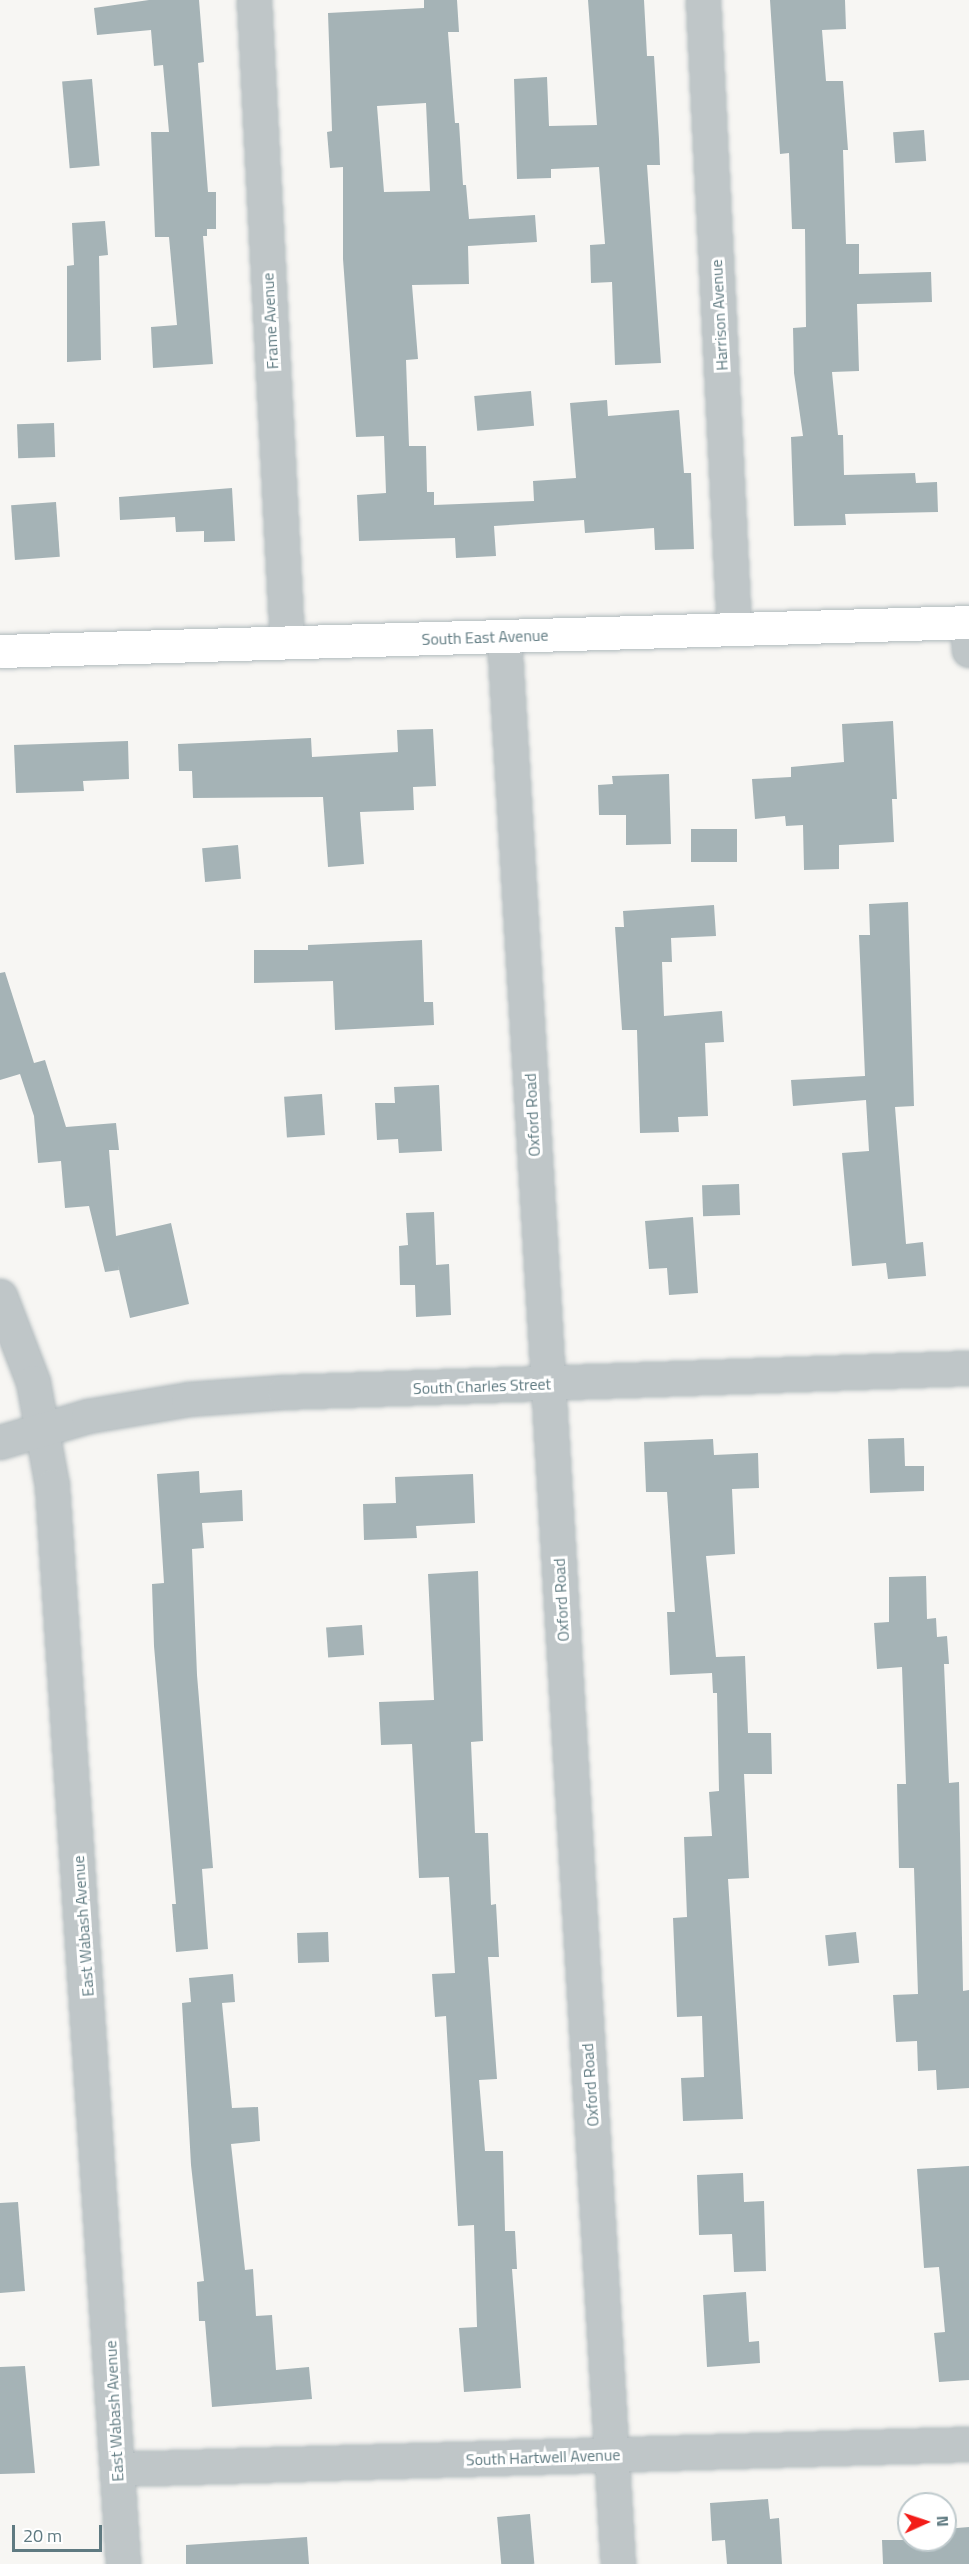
<!DOCTYPE html>
<html>
<head>
<meta charset="utf-8">
<style>
	body { margin:0 }
	#map { position:relative; width:969px; height:2564px; overflow:hidden; background:#f7f6f3; font-family:"Titillium Web",sans-serif }
	div>[style] { position:absolute }
	[style*='--x'] { left:calc(var(--x)*1px); top:calc(var(--y)*1px); width:calc(var(--w)*1px); rotate:calc(var(--a)*1deg) }
	.building>* { inset:0; background:#a5b3b6; transform-origin:0 0 }
	.roads { filter:drop-shadow(0 0 2px #b1babd) drop-shadow(0 0 2px #b1babd) }
	.street>* { height:33px; margin:-16.5px; padding:0 16.5px; transform-origin:16.5px; border-radius:16.5px; background:#bfc6c8 }
	.secondary>* { height:33px; margin:-16.5px; padding:0 16.5px; transform-origin:16.5px; border-radius:16.5px; background:#fff }
	span { translate:-50% -50%; white-space:nowrap; text-align:center; line-height:1.15; -webkit-text-stroke:6px #fff; paint-order:stroke }
	.street-label { font-size:16px; color:#5f7a81 }
	.north { position:absolute; left:897px; top:2492px; width:60px; height:60px; box-sizing:border-box; background:#fff; border:2px solid #bfcacd; border-radius:50%; rotate:87deg; font-size:16px; font-weight:700; line-height:24px; text-align:center; color:#5f7a81 }
	.north::after { content:''; display:block; margin:auto; width:21px; height:27px; background:#f31c18; clip-path:polygon(50% 0,100% 100%,50% 72%,0 100%) }
	.scale { position:absolute; left:12px; top:2525px; width:90px; height:27px; box-sizing:border-box; border:3px solid #5f7a81; border-top:0; padding-left:8px; font-size:18px; line-height:21px; white-space:nowrap; color:#5f7a81; -webkit-text-stroke:4px #fff; paint-order:stroke }
</style>
</head>
<body>
<div id="map">
	<div class="building">
		<i style="clip-path:polygon(149px 0,199px 0,204px 62px,198px 63px,208px 192px,216px 192px,216px 229px,207px 229px,207px 236px,203px 236px,213px 364px,153px 368px,151px 327px,177px 325px,169px 237px,155px 237px,151px 132px,169px 132px,163px 65px,154px 66px,151px 30px,97px 35px,94px 8px)"></i>
		<i style="clip-path:polygon(evenodd,424px 0,457px 0,459px 32px,448px 32px,455px 123px,459px 123px,463px 185px,466px 185px,469px 219px,535px 215px,537px 242px,468px 246px,469px 284px,412px 285px,418px 359px,406px 360px,409px 446px,426px 446px,427px 492px,434px 492px,434px 505px,534px 501px,533px 481px,576px 478px,570px 403px,607px 400px,608px 416px,679px 410px,684px 473px,691px 473px,694px 549px,655px 550px,654px 528px,585px 533px,584px 520px,494px 526px,496px 556px,456px 558px,455px 538px,359px 541px,357px 495px,386px 493px,384px 436px,356px 437px,343px 259px,343px 167px,330px 168px,327px 132px,332px 131px,328px 13px,424px 8px,424px 0,426px 103px,430px 191px,384px 192px,377px 106px,426px 103px)"></i>
		<i style="clip-path:polygon(588px 0,644px 0,647px 56px,654px 56px,659px 139px,660px 165px,647px 165px,661px 363px,615px 365px,612px 282px,591px 283px,590px 245px,605px 244px,599px 167px,551px 169px,551px 178px,517px 179px,514px 79px,547px 77px,549px 126px,597px 125px)"></i>
		<i style="clip-path:polygon(770px 0,845px 0,846px 29px,822px 30px,826px 81px,843px 81px,848px 150px,843px 150px,846px 244px,859px 244px,859px 274px,931px 272px,932px 302px,857px 304px,859px 371px,832px 372px,838px 435px,843px 435px,844px 475px,915px 473px,916px 483px,937px 482px,938px 512px,845px 514px,846px 525px,794px 526px,791px 437px,803px 436px,794px 373px,793px 328px,806px 327px,805px 229px,792px 229px,789px 153px,780px 154px)"></i>
		<i style="left:92px;top:79px;width:87px;height:30px;rotate:85deg"></i>
		<i style="left:924px;top:130px;width:31px;height:31px;rotate:86deg"></i>
		<i style="clip-path:polygon(105px 221px,108px 255px,99px 256px,101px 360px,67px 362px,67px 266px,74px 265px,72px 223px)"></i>
		<i style="left:531px;top:391px;width:35px;height:57px;rotate:85deg"></i>
		<i style="left:54px;top:423px;width:34px;height:37px;rotate:88deg"></i>
		<i style="clip-path:polygon(232px 488px,235px 541px,204px 542px,204px 531px,176px 532px,175px 517px,120px 520px,119px 497px)"></i>
		<i style="left:56px;top:502px;width:55px;height:45px;rotate:86deg"></i>
		<i style="clip-path:polygon(893px 721px,897px 799px,892px 799px,894px 842px,839px 845px,839px 869px,804px 870px,803px 825px,786px 826px,785px 816px,755px 819px,752px 779px,791px 777px,791px 767px,844px 762px,842px 724px)"></i>
		<i style="clip-path:polygon(433px 729px,436px 786px,413px 787px,414px 810px,360px 812px,364px 864px,328px 867px,323px 797px,193px 798px,192px 771px,179px 771px,178px 744px,311px 738px,312px 757px,398px 752px,397px 730px)"></i>
		<i style="clip-path:polygon(128px 741px,129px 779px,83px 781px,84px 791px,16px 793px,14px 745px)"></i>
		<i style="clip-path:polygon(669px 774px,671px 844px,626px 845px,626px 815px,599px 815px,598px 785px,613px 784px,612px 776px)"></i>
		<i style="left:737px;top:829px;width:33px;height:46px;rotate:90deg"></i>
		<i style="left:238px;top:845px;width:34px;height:36px;rotate:85deg"></i>
		<i style="clip-path:polygon(908px 902px,914px 1106px,895px 1107px,906px 1244px,923px 1242px,926px 1276px,888px 1279px,886px 1263px,852px 1266px,842px 1153px,869px 1151px,866px 1100px,793px 1106px,791px 1080px,865px 1076px,859px 935px,870px 935px,869px 904px)"></i>
		<i style="clip-path:polygon(714px 905px,716px 936px,671px 938px,672px 962px,662px 962px,664px 1016px,722px 1011px,724px 1042px,705px 1043px,708px 1116px,678px 1117px,679px 1132px,640px 1133px,637px 1030px,622px 1030px,615px 927px,624px 927px,623px 911px)"></i>
		<i style="clip-path:polygon(422px 940px,424px 1002px,433px 1002px,434px 1025px,335px 1030px,333px 981px,254px 983px,254px 950px,308px 950px,308px 945px)"></i>
		<i style="clip-path:polygon(5px 972px,34px 1063px,45px 1060px,66px 1127px,116px 1123px,119px 1150px,109px 1150px,116px 1236px,171px 1223px,189px 1304px,130px 1318px,118px 1265px,119px 1270px,105px 1272px,89px 1206px,65px 1208px,61px 1161px,38px 1163px,34px 1116px,20px 1074px,0 1080px,0 973px)"></i>
		<i style="clip-path:polygon(439px 1085px,442px 1151px,399px 1153px,398px 1139px,377px 1140px,375px 1103px,395px 1103px,394px 1087px)"></i>
		<i style="left:322px;top:1094px;width:41px;height:38px;rotate:86deg"></i>
		<i style="left:739px;top:1184px;width:31px;height:37px;rotate:88deg"></i>
		<i style="clip-path:polygon(434px 1212px,436px 1265px,449px 1264px,451px 1315px,416px 1317px,415px 1285px,400px 1285px,399px 1246px,408px 1245px,406px 1213px)"></i>
		<i style="clip-path:polygon(693px 1217px,698px 1293px,669px 1295px,667px 1268px,649px 1269px,645px 1221px)"></i>
		<i style="clip-path:polygon(904px 1438px,905px 1466px,924px 1466px,924px 1491px,870px 1493px,868px 1439px)"></i>
		<i style="clip-path:polygon(713px 1439px,714px 1455px,758px 1453px,759px 1488px,732px 1489px,735px 1554px,706px 1556px,716px 1657px,745px 1656px,748px 1733px,771px 1733px,772px 1774px,744px 1774px,749px 1878px,728px 1879px,743px 2119px,683px 2121px,681px 2078px,704px 2077px,702px 2016px,677px 2017px,673px 1918px,687px 1917px,684px 1837px,712px 1836px,709px 1792px,719px 1791px,717px 1693px,713px 1693px,712px 1673px,670px 1675px,667px 1612px,675px 1612px,667px 1492px,646px 1492px,644px 1442px)"></i>
		<i style="clip-path:polygon(199px 1471px,200px 1493px,242px 1490px,243px 1521px,202px 1523px,204px 1548px,192px 1549px,197px 1675px,213px 1868px,202px 1869px,208px 1949px,176px 1952px,172px 1904px,176px 1904px,154px 1646px,152px 1584px,164px 1583px,157px 1474px)"></i>
		<i style="clip-path:polygon(473px 1474px,475px 1523px,416px 1526px,417px 1538px,364px 1540px,363px 1504px,396px 1503px,395px 1477px)"></i>
		<i style="clip-path:polygon(478px 1571px,483px 1741px,471px 1742px,475px 1833px,488px 1833px,491px 1905px,496px 1904px,499px 1957px,488px 1957px,497px 2079px,479px 2080px,485px 2151px,503px 2151px,505px 2231px,515px 2231px,517px 2269px,512px 2269px,521px 2388px,464px 2392px,459px 2328px,477px 2327px,474px 2225px,458px 2226px,446px 2016px,435px 2017px,432px 1974px,455px 1973px,449px 1877px,419px 1878px,412px 1744px,381px 1745px,379px 1702px,434px 1700px,428px 1574px)"></i>
		<i style="clip-path:polygon(926px 1576px,927px 1619px,936px 1618px,937px 1637px,947px 1636px,949px 1664px,944px 1664px,949px 1783px,959px 1782px,963px 1991px,969px 1990px,969px 2088px,937px 2090px,936px 2070px,918px 2071px,917px 2041px,896px 2042px,893px 1995px,918px 1994px,914px 1868px,899px 1868px,897px 1784px,906px 1784px,902px 1667px,877px 1669px,874px 1623px,889px 1622px,889px 1577px)"></i>
		<i style="left:362px;top:1625px;width:30px;height:36px;rotate:86deg"></i>
		<i style="left:328px;top:1932px;width:30px;height:31px;rotate:88deg"></i>
		<i style="left:856px;top:1932px;width:31px;height:31px;rotate:84deg"></i>
		<i style="clip-path:polygon(233px 1974px,235px 2002px,222px 2003px,232px 2108px,258px 2107px,260px 2141px,231px 2144px,245px 2270px,253px 2269px,256px 2316px,272px 2315px,276px 2370px,309px 2367px,312px 2399px,212px 2407px,205px 2321px,199px 2321px,197px 2282px,204px 2281px,191px 2165px,182px 2003px,191px 2002px,189px 1978px)"></i>
		<i style="clip-path:polygon(969px 2166px,969px 2380px,939px 2382px,934px 2333px,945px 2332px,939px 2267px,924px 2268px,917px 2169px)"></i>
		<i style="clip-path:polygon(743px 2173px,744px 2202px,764px 2201px,766px 2271px,734px 2272px,732px 2234px,699px 2235px,697px 2175px)"></i>
		<i style="clip-path:polygon(18px 2202px,25px 2291px,0 2293px,0 2203px)"></i>
		<i style="clip-path:polygon(746px 2292px,749px 2342px,759px 2341px,760px 2363px,707px 2367px,703px 2295px)"></i>
		<i style="clip-path:polygon(25px 2366px,35px 2473px,0 2474px,0 2367px)"></i>
		<i style="clip-path:polygon(768px 2499px,770px 2519px,779px 2518px,782px 2564px,727px 2564px,725px 2540px,712px 2541px,710px 2503px)"></i>
		<i style="left:530px;top:2514px;width:50px;height:33px;rotate:85deg"></i>
		<i style="clip-path:polygon(969px 2527px,969px 2564px,883px 2564px,882px 2540px,945px 2540px,945px 2529px)"></i>
		<i style="clip-path:polygon(307px 2537px,309px 2564px,186px 2564px,186px 2545px)"></i>
	</div>
	<div class="roads">
		<div class="street">
			<i style="--x:254;--y:0;--w:643;--a:87.06"></i>
			<i style="--x:703;--y:0;--w:630;--a:87.18"></i>
			<i style="--x:967;--y:622;--w:28;--a:86"></i>
			<i style="--x:504;--y:636;--w:1931;--a:86.62"></i>
			<i style="--x:0;--y:1296;--w:92;--a:69"></i>
			<i style="--x:33;--y:1382;--w:106;--a:79.6"></i>
			<i style="--x:52;--y:1486;--w:1080;--a:86.23"></i>
			<i style="--x:0;--y:1442;--w:92;--a:-16.5"></i>
			<i style="--x:88;--y:1416;--w:101;--a:-9.6"></i>
			<i style="--x:188;--y:1399;--w:96;--a:-4.2"></i>
			<i style="--x:284;--y:1392;--w:685;--a:-2.01"></i>
			<i style="--x:118;--y:2469;--w:851;--a:-1.68"></i>
		</div>
		<div class="secondary">
			<i style="--x:0;--y:651;--w:969;--a:-1.71"></i>
		</div>
	</div>
	<div class="street-label">
		<span style="left:719px;top:315px;rotate:-93deg">Harrison Avenue</span>
		<span style="left:270px;top:321px;rotate:-93deg">Frame Avenue</span>
		<span style="left:485px;top:637px;rotate:-2deg">South East Avenue</span>
		<span style="left:532px;top:1115px;rotate:-93deg">Oxford Road</span>
		<span style="left:482px;top:1386px;rotate:-2deg">South Charles Street</span>
		<span style="left:561px;top:1600px;rotate:-93deg">Oxford Road</span>
		<span style="left:83px;top:1926px;rotate:-94deg">East Wabash Avenue</span>
		<span style="left:590px;top:2085px;rotate:-94deg">Oxford Road</span>
		<span style="left:114px;top:2411px;rotate:-93deg">East Wabash Avenue</span>
		<span style="left:543px;top:2457px;rotate:-2deg">South Hartwell Avenue</span>
	</div>
	<div class="north">N</div>
	<div class="scale">20 m</div>
</div>
</body>
</html>
